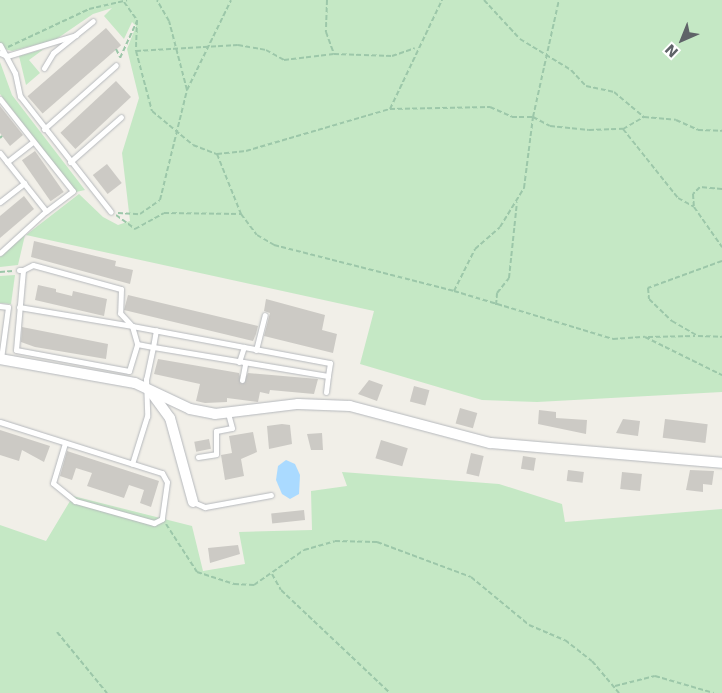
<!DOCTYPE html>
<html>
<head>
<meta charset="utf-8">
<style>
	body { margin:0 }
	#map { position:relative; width:722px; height:693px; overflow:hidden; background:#f1efe8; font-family:"DejaVu Sans",sans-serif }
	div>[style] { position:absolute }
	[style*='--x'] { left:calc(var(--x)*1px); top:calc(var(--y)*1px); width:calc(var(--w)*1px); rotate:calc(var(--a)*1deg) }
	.green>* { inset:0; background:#c5e8c5 }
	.water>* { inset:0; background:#aadaff }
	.building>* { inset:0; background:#cccac5; transform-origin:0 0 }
	.path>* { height:2px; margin-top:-1px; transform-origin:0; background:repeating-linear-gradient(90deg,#9cc7a9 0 5px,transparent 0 7.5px) }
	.roads { filter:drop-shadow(0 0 1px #b5b8bc) drop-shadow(0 0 1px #b5b8bc) }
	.lane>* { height:5px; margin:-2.5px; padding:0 2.5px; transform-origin:2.5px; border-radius:2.5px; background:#fff }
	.street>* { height:10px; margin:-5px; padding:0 5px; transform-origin:5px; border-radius:5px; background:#fff }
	span { translate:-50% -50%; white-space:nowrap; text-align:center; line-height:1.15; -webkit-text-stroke:4px #fff; paint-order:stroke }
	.north { position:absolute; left:657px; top:15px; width:50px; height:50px; -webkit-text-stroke:4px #fff; paint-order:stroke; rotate:224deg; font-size:14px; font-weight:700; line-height:20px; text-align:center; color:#5f6368 }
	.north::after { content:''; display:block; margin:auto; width:18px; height:22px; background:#5f6368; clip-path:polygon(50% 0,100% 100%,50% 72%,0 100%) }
</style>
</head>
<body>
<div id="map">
	<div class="green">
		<i style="clip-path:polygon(0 0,722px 0,722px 392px,537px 402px,482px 400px,360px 364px,374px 311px,26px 235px,79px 194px,103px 217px,118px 225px,130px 221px,122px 153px,139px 98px,127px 49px,136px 26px,132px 22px,124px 39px,104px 16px,112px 8px,93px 14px,55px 40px,12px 51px,0 48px)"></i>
		<i style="clip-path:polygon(44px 49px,29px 60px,40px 73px,26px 85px,19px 56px)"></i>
		<i style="clip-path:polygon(0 62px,12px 95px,85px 190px,76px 192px,0 94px)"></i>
		<i style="clip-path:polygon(25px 235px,18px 265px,0 267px,0 257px)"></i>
		<i style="clip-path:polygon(15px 275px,11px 304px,0 303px,0 276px)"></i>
		<i style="clip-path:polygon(342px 472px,499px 484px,562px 504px,565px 522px,722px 509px,722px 693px,0 693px,0 525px,46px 541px,73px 496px,192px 526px,203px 571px,245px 564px,239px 532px,312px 530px,311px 491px,347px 486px)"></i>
	</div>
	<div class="water">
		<i style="clip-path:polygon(286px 460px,295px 464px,300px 475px,299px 494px,290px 499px,282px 494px,276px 480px,278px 466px)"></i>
	</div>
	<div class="building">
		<i style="left:106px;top:28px;width:23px;height:104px;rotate:49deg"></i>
		<i style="left:116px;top:81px;width:22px;height:76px;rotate:47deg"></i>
		<i style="clip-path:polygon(0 106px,23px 135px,10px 146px,0 133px)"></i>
		<i style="left:35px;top:151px;width:50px;height:16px;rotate:55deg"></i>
		<i style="left:107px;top:164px;width:24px;height:18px;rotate:52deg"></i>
		<i style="clip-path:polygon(24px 196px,34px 209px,0 238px,0 216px)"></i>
		<i style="clip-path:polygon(34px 241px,116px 261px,115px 266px,133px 270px,130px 284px,31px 257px)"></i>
		<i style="clip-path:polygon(38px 285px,56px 289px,56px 292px,72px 296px,73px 291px,107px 299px,104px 316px,35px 300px)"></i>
		<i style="clip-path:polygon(128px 295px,258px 326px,256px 334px,253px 341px,124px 310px)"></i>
		<i style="clip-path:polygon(266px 299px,325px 315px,322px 330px,337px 334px,333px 353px,264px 336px,270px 313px,264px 311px)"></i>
		<i style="clip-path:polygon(22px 327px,108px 344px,106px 359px,35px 347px,21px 342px)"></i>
		<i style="clip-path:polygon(158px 359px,239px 373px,242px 384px,248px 373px,318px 379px,314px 394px,270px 390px,269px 394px,260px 392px,258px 402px,227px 398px,227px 402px,205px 403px,196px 401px,200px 384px,154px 374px)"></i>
		<i style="clip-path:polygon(369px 380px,383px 385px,377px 401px,358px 394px)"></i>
		<i style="left:414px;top:386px;width:16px;height:16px;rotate:15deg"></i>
		<i style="left:460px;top:408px;width:18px;height:16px;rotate:16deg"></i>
		<i style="clip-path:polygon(539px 410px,556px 412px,556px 418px,587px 420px,586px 434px,538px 424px)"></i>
		<i style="clip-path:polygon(623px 419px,640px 421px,638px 436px,616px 433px)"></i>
		<i style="left:665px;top:419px;width:43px;height:19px;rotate:7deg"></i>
		<i style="clip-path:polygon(282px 424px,290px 425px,292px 444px,269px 449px,267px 426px)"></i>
		<i style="clip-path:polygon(0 430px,50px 446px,44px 462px,22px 450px,19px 461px,0 455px)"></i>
		<i style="clip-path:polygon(253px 432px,257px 452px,241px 459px,244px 476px,225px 480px,221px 455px,232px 453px,229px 436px)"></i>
		<i style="clip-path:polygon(322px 433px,323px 450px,311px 450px,307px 434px)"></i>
		<i style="left:209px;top:439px;width:10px;height:15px;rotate:79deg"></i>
		<i style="left:381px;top:440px;width:28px;height:19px;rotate:17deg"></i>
		<i style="clip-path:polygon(67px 451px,159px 481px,151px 507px,140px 503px,144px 490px,129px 485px,124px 498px,87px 486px,92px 473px,76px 468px,72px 480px,60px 476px)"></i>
		<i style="left:471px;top:453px;width:13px;height:21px;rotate:13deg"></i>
		<i style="left:523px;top:456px;width:13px;height:13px;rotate:9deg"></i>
		<i style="left:568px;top:470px;width:16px;height:11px;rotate:7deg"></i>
		<i style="clip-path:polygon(690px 470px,714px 471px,712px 485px,703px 484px,703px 492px,686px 490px)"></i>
		<i style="left:622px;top:472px;width:20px;height:17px;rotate:6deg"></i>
		<i style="left:304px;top:510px;width:10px;height:33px;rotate:84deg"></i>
		<i style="clip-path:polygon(238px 545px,240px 554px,210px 563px,208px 548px)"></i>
	</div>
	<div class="path">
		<i style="--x:327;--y:0;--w:32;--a:92"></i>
		<i style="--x:326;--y:32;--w:23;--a:70"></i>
		<i style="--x:484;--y:0;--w:53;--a:47.3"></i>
		<i style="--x:520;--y:39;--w:60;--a:31.3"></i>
		<i style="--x:571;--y:70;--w:22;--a:47"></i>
		<i style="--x:586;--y:86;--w:29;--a:12"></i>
		<i style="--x:614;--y:92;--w:39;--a:40"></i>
		<i style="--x:124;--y:2;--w:22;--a:54"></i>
		<i style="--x:137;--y:20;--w:31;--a:92"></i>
		<i style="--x:136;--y:51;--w:62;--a:75.1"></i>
		<i style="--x:152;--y:111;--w:53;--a:39.7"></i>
		<i style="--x:193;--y:145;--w:26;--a:21"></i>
		<i style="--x:217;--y:154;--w:29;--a:-6"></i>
		<i style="--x:246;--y:151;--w:150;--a:-16.3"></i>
		<i style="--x:390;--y:109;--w:100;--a:-1.1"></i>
		<i style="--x:490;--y:107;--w:24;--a:24"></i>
		<i style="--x:512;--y:117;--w:21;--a:0"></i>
		<i style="--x:533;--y:117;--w:120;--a:-77.5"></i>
		<i style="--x:8;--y:47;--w:89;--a:-25.1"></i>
		<i style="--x:89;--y:9;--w:39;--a:-13"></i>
		<i style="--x:116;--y:49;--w:9;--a:63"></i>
		<i style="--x:136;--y:51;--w:102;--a:-3.4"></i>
		<i style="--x:238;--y:45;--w:28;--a:10"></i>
		<i style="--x:266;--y:50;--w:21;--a:29"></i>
		<i style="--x:284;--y:60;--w:50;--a:-6.8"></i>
		<i style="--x:334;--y:54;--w:58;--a:2"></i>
		<i style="--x:392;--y:56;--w:24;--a:-19"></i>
		<i style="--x:120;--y:58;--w:41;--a:-65.3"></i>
		<i style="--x:187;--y:90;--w:100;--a:-63.9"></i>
		<i style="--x:390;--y:109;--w:121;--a:-64.5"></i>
		<i style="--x:623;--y:129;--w:88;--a:51.4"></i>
		<i style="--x:678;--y:198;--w:18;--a:29"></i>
		<i style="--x:0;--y:138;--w:3;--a:-45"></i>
		<i style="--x:217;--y:154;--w:65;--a:68.2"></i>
		<i style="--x:241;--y:214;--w:26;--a:53"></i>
		<i style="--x:257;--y:235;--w:20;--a:30"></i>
		<i style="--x:274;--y:245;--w:186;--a:14.3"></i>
		<i style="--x:454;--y:291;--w:166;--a:16.8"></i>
		<i style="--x:613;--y:339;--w:32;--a:-4"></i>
		<i style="--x:645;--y:337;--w:86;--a:26.3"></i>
		<i style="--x:722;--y:189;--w:22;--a:-175"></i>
		<i style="--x:700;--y:187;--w:10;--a:135"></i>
		<i style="--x:693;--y:194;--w:13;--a:86"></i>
		<i style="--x:694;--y:207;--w:49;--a:55"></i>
		<i style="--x:118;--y:213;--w:22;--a:3"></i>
		<i style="--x:140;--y:214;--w:24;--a:-35"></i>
		<i style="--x:160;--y:200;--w:113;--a:-76.2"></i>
		<i style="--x:187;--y:90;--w:71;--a:-104.6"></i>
		<i style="--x:169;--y:21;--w:24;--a:-120"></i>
		<i style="--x:116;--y:215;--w:24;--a:36"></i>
		<i style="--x:135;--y:229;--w:33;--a:-29"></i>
		<i style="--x:164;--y:213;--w:77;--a:0.7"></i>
		<i style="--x:722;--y:261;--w:79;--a:160"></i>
		<i style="--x:648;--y:288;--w:11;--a:85"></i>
		<i style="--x:649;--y:299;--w:32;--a:44"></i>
		<i style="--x:672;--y:321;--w:30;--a:30"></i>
		<i style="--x:698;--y:336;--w:24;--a:2"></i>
		<i style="--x:0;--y:272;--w:13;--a:-4"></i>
		<i style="--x:454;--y:291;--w:47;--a:-63.4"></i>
		<i style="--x:475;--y:249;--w:33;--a:-41"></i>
		<i style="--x:500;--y:227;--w:46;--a:-58.4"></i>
		<i style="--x:524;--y:188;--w:72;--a:-82.8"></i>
		<i style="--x:533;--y:117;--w:19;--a:28"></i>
		<i style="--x:550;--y:126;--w:39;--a:6"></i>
		<i style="--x:589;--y:130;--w:34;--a:-2"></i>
		<i style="--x:623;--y:129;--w:24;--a:-30"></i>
		<i style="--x:644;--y:117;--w:32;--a:5"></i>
		<i style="--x:676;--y:120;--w:24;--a:24"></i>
		<i style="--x:698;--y:130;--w:24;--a:2"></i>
		<i style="--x:496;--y:305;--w:12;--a:-85"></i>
		<i style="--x:497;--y:293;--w:19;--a:-51"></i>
		<i style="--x:509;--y:278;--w:76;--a:-84"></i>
		<i style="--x:648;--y:337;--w:47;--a:-1.2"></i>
		<i style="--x:166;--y:524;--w:57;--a:57.1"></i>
		<i style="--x:197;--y:572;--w:39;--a:18"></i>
		<i style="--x:234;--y:584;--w:20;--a:3"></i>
		<i style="--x:254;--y:585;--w:61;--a:-35"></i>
		<i style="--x:304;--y:550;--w:32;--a:-16"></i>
		<i style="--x:335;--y:541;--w:42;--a:1.4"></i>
		<i style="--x:377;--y:542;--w:100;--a:20.4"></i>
		<i style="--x:471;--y:577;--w:75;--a:39.6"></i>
		<i style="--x:529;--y:625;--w:39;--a:23"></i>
		<i style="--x:565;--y:640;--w:34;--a:38"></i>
		<i style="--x:592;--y:661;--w:42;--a:49.8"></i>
		<i style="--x:272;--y:574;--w:18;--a:61"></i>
		<i style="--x:281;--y:590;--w:150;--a:43.4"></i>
		<i style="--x:57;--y:632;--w:79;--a:50.7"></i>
		<i style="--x:615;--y:686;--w:41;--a:-14"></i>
		<i style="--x:655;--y:676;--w:61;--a:16.1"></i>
	</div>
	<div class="roads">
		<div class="lane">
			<i style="--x:0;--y:45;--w:32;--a:62"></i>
			<i style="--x:15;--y:73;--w:24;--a:78"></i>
			<i style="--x:20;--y:96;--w:147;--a:51.9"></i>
			<i style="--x:0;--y:53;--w:8;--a:23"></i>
			<i style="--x:7;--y:56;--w:72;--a:-16.9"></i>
			<i style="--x:44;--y:68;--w:17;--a:-59"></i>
			<i style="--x:53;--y:53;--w:51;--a:-38.7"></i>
			<i style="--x:0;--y:99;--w:117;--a:51.6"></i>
			<i style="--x:73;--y:191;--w:34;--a:143"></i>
			<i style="--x:44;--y:129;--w:96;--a:-41.6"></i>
			<i style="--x:0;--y:153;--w:74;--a:51.6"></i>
			<i style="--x:46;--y:211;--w:62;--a:137.6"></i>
			<i style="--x:7;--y:162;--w:33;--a:-38"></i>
			<i style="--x:70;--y:162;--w:68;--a:-41.4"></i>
			<i style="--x:0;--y:202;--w:31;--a:-38"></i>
			<i style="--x:19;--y:270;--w:4;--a:0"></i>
			<i style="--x:23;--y:270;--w:80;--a:95"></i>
			<i style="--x:16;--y:350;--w:115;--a:10.5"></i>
			<i style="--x:129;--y:371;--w:28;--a:-73"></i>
			<i style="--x:137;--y:344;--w:16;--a:11"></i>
			<i style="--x:153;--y:347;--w:33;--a:102"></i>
			<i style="--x:146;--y:379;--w:37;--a:88"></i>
			<i style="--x:147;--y:416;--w:50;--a:107.4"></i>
			<i style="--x:23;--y:270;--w:11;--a:-27"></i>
			<i style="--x:33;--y:265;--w:91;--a:15.3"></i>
			<i style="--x:121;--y:289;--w:24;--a:92"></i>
			<i style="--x:120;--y:313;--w:18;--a:47"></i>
			<i style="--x:132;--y:326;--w:19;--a:74"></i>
			<i style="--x:0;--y:306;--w:8;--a:7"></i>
			<i style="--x:8;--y:307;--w:52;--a:97.7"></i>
			<i style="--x:19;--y:307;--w:115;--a:9.5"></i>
			<i style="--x:132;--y:326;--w:201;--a:10.6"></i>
			<i style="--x:330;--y:363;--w:13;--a:99"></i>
			<i style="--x:328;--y:376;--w:177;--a:-170.6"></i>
			<i style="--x:153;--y:347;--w:17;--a:-80"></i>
			<i style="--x:256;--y:350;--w:36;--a:-76"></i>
			<i style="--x:239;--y:362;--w:16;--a:-72"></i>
			<i style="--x:242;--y:380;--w:16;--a:-79"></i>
			<i style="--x:326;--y:392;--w:16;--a:-83"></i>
			<i style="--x:0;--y:422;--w:170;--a:17.5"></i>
			<i style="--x:162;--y:473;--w:10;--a:61"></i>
			<i style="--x:167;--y:482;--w:37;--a:98"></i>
			<i style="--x:162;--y:519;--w:9;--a:153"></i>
			<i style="--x:154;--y:523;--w:82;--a:-164.4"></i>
			<i style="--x:75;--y:501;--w:28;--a:-141"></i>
			<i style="--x:53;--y:483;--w:42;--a:-73.3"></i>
			<i style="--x:198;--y:457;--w:18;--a:-9"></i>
			<i style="--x:216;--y:454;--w:23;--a:-90"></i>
			<i style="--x:216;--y:431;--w:16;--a:-11"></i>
			<i style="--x:232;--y:428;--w:16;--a:-105"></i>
			<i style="--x:193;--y:502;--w:13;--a:23"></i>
			<i style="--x:205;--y:507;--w:67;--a:-10.3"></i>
		</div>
		<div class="street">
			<i style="--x:0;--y:359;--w:137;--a:10.1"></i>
			<i style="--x:135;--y:383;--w:61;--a:25.3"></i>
			<i style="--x:190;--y:409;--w:25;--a:11"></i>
			<i style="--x:215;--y:414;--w:84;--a:-6.9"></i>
			<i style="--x:298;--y:404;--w:52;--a:2.2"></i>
			<i style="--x:350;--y:406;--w:145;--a:14.8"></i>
			<i style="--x:490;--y:443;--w:233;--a:4.9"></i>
			<i style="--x:151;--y:392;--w:32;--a:54"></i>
			<i style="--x:170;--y:418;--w:87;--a:74.7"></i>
		</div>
	</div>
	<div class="north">N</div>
</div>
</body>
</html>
